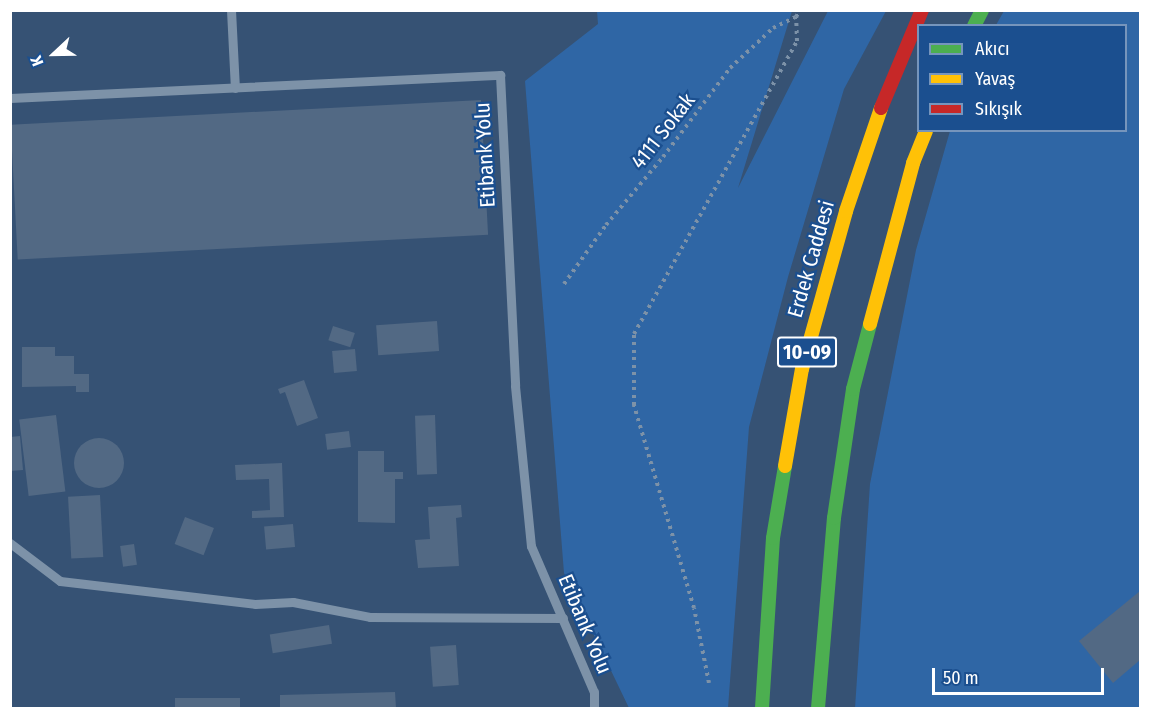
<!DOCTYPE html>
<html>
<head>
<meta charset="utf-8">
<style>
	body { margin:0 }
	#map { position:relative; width:1151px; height:719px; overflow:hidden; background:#365274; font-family:"Fira Sans Condensed",sans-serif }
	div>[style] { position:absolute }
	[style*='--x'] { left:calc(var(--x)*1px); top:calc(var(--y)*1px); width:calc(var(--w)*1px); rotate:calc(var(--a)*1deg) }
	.green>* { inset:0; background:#2f66a5 }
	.building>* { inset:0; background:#526984; transform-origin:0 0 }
	.round { border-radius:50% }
	.path>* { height:4px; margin-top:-2px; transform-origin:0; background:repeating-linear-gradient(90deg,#7d92a8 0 3px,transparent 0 7.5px) }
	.lane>* { height:9px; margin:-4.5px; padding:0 4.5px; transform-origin:4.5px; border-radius:4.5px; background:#7d92a8 }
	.fast>* { height:14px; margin:-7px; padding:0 7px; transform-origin:7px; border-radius:7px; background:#4caf50 }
	.slow>* { height:14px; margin:-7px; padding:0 7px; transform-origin:7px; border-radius:7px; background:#ffc107 }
	.jam>* { height:14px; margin:-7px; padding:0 7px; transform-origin:7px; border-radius:7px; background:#c62828 }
	span { translate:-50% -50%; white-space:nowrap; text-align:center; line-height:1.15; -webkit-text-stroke:4.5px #1b4f8f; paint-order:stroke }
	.shield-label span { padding:2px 4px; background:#1b4f8f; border:2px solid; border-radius:4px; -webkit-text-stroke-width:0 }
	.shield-label { font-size:20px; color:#fff; font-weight:700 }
	.street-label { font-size:21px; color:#fff }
	.frame { position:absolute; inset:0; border:12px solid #fff; pointer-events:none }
	.legend { position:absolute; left:917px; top:24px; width:210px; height:108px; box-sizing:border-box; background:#1b4f8f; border:2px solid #7695bc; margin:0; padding:8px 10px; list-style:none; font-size:18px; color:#fff }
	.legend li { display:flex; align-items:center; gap:12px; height:30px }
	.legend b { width:30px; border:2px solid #7695bc }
	.north { position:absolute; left:24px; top:24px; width:60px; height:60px; -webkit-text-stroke:4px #1b4f8f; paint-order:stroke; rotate:248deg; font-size:16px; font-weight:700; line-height:24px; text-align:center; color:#fff }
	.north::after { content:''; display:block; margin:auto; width:21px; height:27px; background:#fff; clip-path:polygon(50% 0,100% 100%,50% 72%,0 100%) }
	.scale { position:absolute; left:932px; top:668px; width:172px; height:27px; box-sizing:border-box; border:3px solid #fff; border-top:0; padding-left:8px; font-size:18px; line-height:21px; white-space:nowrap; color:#fff; -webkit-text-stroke:4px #1b4f8f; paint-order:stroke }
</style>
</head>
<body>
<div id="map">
	<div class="green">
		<i style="clip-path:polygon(597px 11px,792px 11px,738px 188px,828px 11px,886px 11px,844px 89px,788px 277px,749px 427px,728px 708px,629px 708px,564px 573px,525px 81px,598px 24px)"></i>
		<i style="clip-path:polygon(1004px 11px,1140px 11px,1140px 708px,855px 708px,870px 484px,916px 250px,950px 131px,1126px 130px,1126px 26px,996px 25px)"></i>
	</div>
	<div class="building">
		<i style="left:481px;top:100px;width:135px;height:471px;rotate:87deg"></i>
		<i style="left:437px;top:321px;width:30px;height:61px;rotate:86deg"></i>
		<i style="left:333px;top:326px;width:23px;height:15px;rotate:18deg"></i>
		<i style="clip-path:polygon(22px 347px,55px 347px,55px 356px,74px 356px,74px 374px,89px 374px,89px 392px,76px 392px,76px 386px,22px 387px)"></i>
		<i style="left:355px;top:349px;width:22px;height:23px;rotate:85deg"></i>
		<i style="clip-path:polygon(304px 380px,318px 418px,297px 426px,285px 392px,280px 394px,278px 389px)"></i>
		<i style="left:56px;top:415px;width:77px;height:37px;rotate:83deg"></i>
		<i style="left:435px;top:415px;width:59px;height:20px;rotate:88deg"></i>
		<i style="left:349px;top:431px;width:16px;height:24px;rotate:83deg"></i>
		<i style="clip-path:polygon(20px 436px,23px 470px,10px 471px,10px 437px)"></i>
		<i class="round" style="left:74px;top:438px;width:50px;height:50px"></i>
		<i style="clip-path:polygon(358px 451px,384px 451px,384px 472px,403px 472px,403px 479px,395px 479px,395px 523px,358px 522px)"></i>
		<i style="clip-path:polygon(282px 463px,284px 517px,252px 518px,252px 511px,270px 510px,269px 479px,236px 480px,235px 465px)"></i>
		<i style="left:100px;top:495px;width:62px;height:32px;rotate:87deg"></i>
		<i style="clip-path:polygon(461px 505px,462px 517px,456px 518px,459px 566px,418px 568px,415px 540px,430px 539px,428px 507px)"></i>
		<i style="left:185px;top:517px;width:31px;height:29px;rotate:21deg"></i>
		<i style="left:293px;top:524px;width:23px;height:29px;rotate:85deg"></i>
		<i style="left:134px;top:544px;width:21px;height:14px;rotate:82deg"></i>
		<i style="clip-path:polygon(1140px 591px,1140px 660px,1113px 683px,1079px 641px)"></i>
		<i style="left:329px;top:625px;width:19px;height:60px;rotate:81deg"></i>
		<i style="left:456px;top:645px;width:40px;height:26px;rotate:86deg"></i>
		<i style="clip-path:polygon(395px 692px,396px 708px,280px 708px,280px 695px)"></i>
		<i style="left:240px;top:698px;width:10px;height:65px;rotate:90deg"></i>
	</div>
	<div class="path">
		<i style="--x:564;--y:284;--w:72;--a:-54.6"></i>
		<i style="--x:606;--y:225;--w:89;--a:-50"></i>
		<i style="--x:663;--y:157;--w:111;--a:-53"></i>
		<i style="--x:730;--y:68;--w:59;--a:-42.9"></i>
		<i style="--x:773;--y:28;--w:25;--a:-26"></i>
		<i style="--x:796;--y:17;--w:8;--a:-60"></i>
		<i style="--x:709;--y:683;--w:76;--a:-101.3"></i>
		<i style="--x:694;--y:608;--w:212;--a:-106.5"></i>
		<i style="--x:634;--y:405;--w:71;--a:-90"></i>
		<i style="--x:634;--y:334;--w:335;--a:-60.9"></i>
		<i style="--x:797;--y:41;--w:24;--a:-92"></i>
	</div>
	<div class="lane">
		<i style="--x:231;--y:10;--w:78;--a:87.1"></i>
		<i style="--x:10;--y:98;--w:491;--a:-2.7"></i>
		<i style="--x:500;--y:75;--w:311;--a:87.2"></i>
		<i style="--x:515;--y:386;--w:161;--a:84.3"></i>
		<i style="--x:531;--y:546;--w:159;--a:66.7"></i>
		<i style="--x:594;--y:692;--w:16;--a:90"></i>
		<i style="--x:10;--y:543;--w:63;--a:37.2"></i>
		<i style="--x:60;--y:581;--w:196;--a:6.7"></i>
		<i style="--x:255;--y:604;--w:38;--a:-3"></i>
		<i style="--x:293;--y:602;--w:78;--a:11"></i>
		<i style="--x:370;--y:617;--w:193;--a:0.3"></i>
	</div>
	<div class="fast">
		<i style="--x:974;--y:26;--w:18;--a:-63"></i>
		<i style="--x:762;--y:708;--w:170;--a:-86.3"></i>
		<i style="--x:773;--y:538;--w:73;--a:-80.5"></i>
		<i style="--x:818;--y:708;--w:191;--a:-85.2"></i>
		<i style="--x:834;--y:518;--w:130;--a:-81.6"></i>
		<i style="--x:853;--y:389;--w:67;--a:-75.3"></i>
	</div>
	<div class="slow">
		<i style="--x:870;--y:324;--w:167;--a:-75"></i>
		<i style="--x:913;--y:163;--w:35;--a:-68"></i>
		<i style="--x:785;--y:466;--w:98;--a:-80.1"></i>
		<i style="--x:802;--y:369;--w:164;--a:-74.4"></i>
		<i style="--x:846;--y:211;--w:109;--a:-71.2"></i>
	</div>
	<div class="jam">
		<i style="--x:881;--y:108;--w:106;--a:-67.3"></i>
	</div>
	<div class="shield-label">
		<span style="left:807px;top:352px">10-09</span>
	</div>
	<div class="street-label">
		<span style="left:663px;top:131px;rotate:-52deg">4111 Sokak</span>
		<span style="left:485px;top:155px;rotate:-93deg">Etibank Yolu</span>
		<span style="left:811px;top:259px;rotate:-74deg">Erdek Caddesi</span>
		<span style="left:585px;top:624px;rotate:67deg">Etibank Yolu</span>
	</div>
	<div class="frame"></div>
	<ul class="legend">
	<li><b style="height:8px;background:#4caf50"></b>Akıcı</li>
	<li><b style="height:8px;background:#ffc107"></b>Yavaş</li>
	<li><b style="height:8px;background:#c62828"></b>Sıkışık</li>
	</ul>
	<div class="north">K</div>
	<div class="scale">50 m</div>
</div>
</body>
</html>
